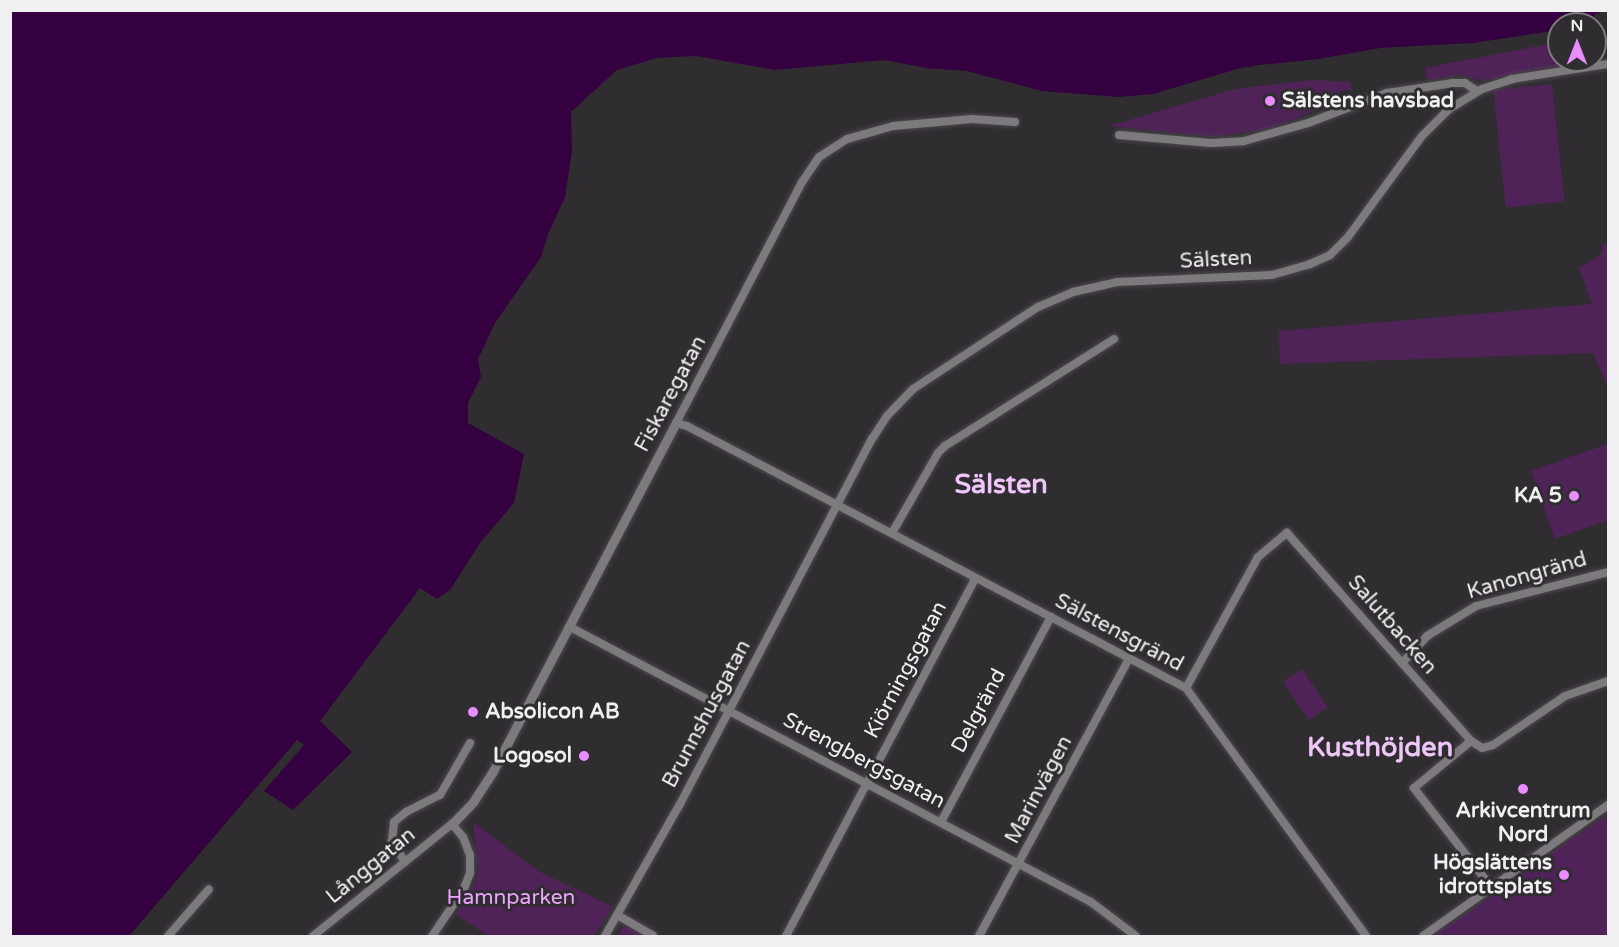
<!DOCTYPE html>
<html>
<head>
<meta charset="utf-8">
<style>
	body { margin:0 }
	#map { position:relative; width:1619px; height:947px; overflow:hidden; background:#302d31; font-family:"Varela Round",sans-serif }
	div>[style] { position:absolute }
	[style*='--x'] { left:calc(var(--x)*1px); top:calc(var(--y)*1px); width:calc(var(--w)*1px); rotate:calc(var(--a)*1deg) }
	.green>* { inset:0; background:#4f2358; transform-origin:0 0 }
	.water>* { inset:0; background:#34003f }
	.roads { filter:drop-shadow(0 0 2px #4c494d) drop-shadow(0 0 2px #4c494d) }
	.minor>* { height:8px; margin:-4px; padding:0 4px; transform-origin:4px; border-radius:4px; background:#7d7a7e }
	.tertiary>* { height:9px; margin:-4.5px; padding:0 4.5px; transform-origin:4.5px; border-radius:4.5px; background:#7d7a7e }
	.dots>* { width:16px; height:16px; translate:-50% -50%; box-sizing:border-box; border:3px solid #302d31; border-radius:50% }
	span { translate:-50% -50%; white-space:nowrap; text-align:center; line-height:1.15; -webkit-text-stroke:6px #302d31; paint-order:stroke }
	.poi-label { font-size:21px; color:#f1eff1; font-weight:700 }
	.left { translate:0 -50%; text-align:left }
	.right { translate:-100% -50%; text-align:right }
	.street-label { font-size:21px; color:#f1eff1 }
	.park-label { font-size:21px; color:#eda3fd }
	.district-label { font-size:27px; color:#eec6f7; font-weight:700 }
	.frame { position:absolute; inset:0; border:12px solid #f1eff1; pointer-events:none }
	.north { position:absolute; left:1547px; top:12px; width:60px; height:60px; box-sizing:border-box; background:#302d31; border:2px solid #7d7b7e; border-radius:50%; rotate:0deg; font-size:16px; font-weight:700; line-height:24px; text-align:center; color:#f1eff1 }
	.north::after { content:''; display:block; margin:auto; width:21px; height:27px; background:#e98dfe; clip-path:polygon(50% 0,100% 100%,50% 72%,0 100%) }
</style>
</head>
<body>
<div id="map">
	<div class="green">
		<i style="clip-path:polygon(1559px 42px,1559px 60px,1585px 61px,1482px 81px,1462px 75px,1427px 80px,1425px 68px)"></i>
		<i style="clip-path:polygon(1312px 80px,1350px 82px,1353px 91px,1343px 89px,1335px 98px,1335px 102px,1270px 129px,1212px 137px,1109px 126px,1235px 89px)"></i>
		<i style="left:1552px;top:84px;width:118px;height:59px;rotate:84deg"></i>
		<i style="clip-path:polygon(1608px 242px,1608px 382px,1606px 383px,1593px 353px,1280px 364px,1279px 331px,1592px 304px,1579px 268px,1600px 255px,1604px 244px)"></i>
		<i style="clip-path:polygon(1608px 444px,1608px 520px,1555px 539px,1531px 471px)"></i>
		<i style="left:1302px;top:669px;width:46px;height:23px;rotate:56deg"></i>
		<i style="clip-path:polygon(1608px 814px,1608px 936px,1432px 936px,1433px 936px)"></i>
		<i style="clip-path:polygon(473px 822px,538px 871px,613px 907px,594px 936px,489px 936px,456px 915px,476px 881px,478px 869px)"></i>
		<i style="clip-path:polygon(624px 925px,628px 925px,645px 936px,617px 936px)"></i>
	</div>
	<div class="water">
		<i style="clip-path:polygon(10px 11px,11px 10px,1604px 11px,1595px 14px,1591px 24px,1559px 24px,1559px 30px,1473px 43px,1380px 48px,1319px 59px,1259px 65px,1237px 69px,1153px 94px,1119px 97px,1042px 91px,967px 71px,926px 68px,884px 60px,775px 70px,696px 56px,657px 58px,617px 70px,571px 112px,572px 151px,565px 197px,548px 234px,541px 257px,495px 323px,478px 359px,481px 377px,468px 403px,468px 423px,524px 454px,514px 503px,480px 543px,450px 590px,437px 599px,420px 588px,320px 721px,352px 752px,293px 810px,264px 791px,304px 745px,297px 740px,129px 936px,11px 936px)"></i>
	</div>
	<div class="roads">
		<div class="minor">
			<i style="--x:1015;--y:122;--w:43;--a:-176"></i>
			<i style="--x:972;--y:119;--w:79;--a:174.9"></i>
			<i style="--x:893;--y:126;--w:48;--a:164.2"></i>
			<i style="--x:847;--y:139;--w:33;--a:147"></i>
			<i style="--x:819;--y:157;--w:30;--a:124"></i>
			<i style="--x:802;--y:182;--w:272;--a:117.6"></i>
			<i style="--x:676;--y:423;--w:11;--a:15"></i>
			<i style="--x:687;--y:426;--w:564;--a:27.7"></i>
			<i style="--x:1186;--y:688;--w:306;--a:54"></i>
			<i style="--x:1119;--y:135;--w:92;--a:5"></i>
			<i style="--x:1211;--y:143;--w:33;--a:-3"></i>
			<i style="--x:1244;--y:141;--w:66;--a:-15.7"></i>
			<i style="--x:1308;--y:123;--w:85;--a:-20.8"></i>
			<i style="--x:1387;--y:93;--w:67;--a:-8.6"></i>
			<i style="--x:1453;--y:83;--w:12;--a:0"></i>
			<i style="--x:1465;--y:83;--w:14;--a:34"></i>
			<i style="--x:892;--y:533;--w:92;--a:-60.1"></i>
			<i style="--x:938;--y:453;--w:10;--a:-45"></i>
			<i style="--x:945;--y:446;--w:200;--a:-32.3"></i>
			<i style="--x:570;--y:627;--w:589;--a:27.83"></i>
			<i style="--x:1091;--y:902;--w:56;--a:37.1"></i>
			<i style="--x:1402;--y:663;--w:37;--a:-47"></i>
			<i style="--x:1427;--y:636;--w:57;--a:-31.5"></i>
			<i style="--x:1476;--y:606;--w:136;--a:-14.4"></i>
			<i style="--x:1186;--y:688;--w:149;--a:-61.2"></i>
			<i style="--x:1258;--y:557;--w:38;--a:-40"></i>
			<i style="--x:1287;--y:533;--w:278;--a:48.5"></i>
			<i style="--x:941;--y:822;--w:233;--a:-61.8"></i>
			<i style="--x:405;--y:862;--w:25;--a:-122"></i>
			<i style="--x:392;--y:841;--w:19;--a:-84"></i>
			<i style="--x:394;--y:822;--w:16;--a:-40"></i>
			<i style="--x:406;--y:812;--w:38;--a:-27"></i>
			<i style="--x:440;--y:795;--w:60;--a:-60"></i>
			<i style="--x:1492;--y:888;--w:127;--a:-128"></i>
			<i style="--x:1414;--y:788;--w:74;--a:-39.5"></i>
			<i style="--x:1471;--y:741;--w:13;--a:32"></i>
			<i style="--x:1482;--y:748;--w:11;--a:-15"></i>
			<i style="--x:1493;--y:745;--w:87;--a:-34.2"></i>
			<i style="--x:1565;--y:696;--w:46;--a:-19.2"></i>
			<i style="--x:619;--y:916;--w:39;--a:30"></i>
			<i style="--x:168;--y:936;--w:62;--a:-48.9"></i>
			<i style="--x:313;--y:936;--w:179;--a:-38.9"></i>
			<i style="--x:452;--y:824;--w:17;--a:50"></i>
			<i style="--x:463;--y:837;--w:19;--a:69"></i>
			<i style="--x:470;--y:855;--w:18;--a:90"></i>
			<i style="--x:470;--y:873;--w:17;--a:111"></i>
			<i style="--x:464;--y:889;--w:57;--a:124.2"></i>
			<i style="--x:605;--y:936;--w:150;--a:-60.4"></i>
			<i style="--x:679;--y:806;--w:415;--a:-62.3"></i>
			<i style="--x:872;--y:439;--w:27;--a:-57"></i>
			<i style="--x:887;--y:416;--w:37;--a:-46"></i>
			<i style="--x:913;--y:389;--w:149;--a:-33.3"></i>
			<i style="--x:1038;--y:307;--w:38;--a:-23"></i>
			<i style="--x:1073;--y:292;--w:45;--a:-12.8"></i>
			<i style="--x:1117;--y:282;--w:155;--a:-2.6"></i>
			<i style="--x:1272;--y:275;--w:40;--a:-16"></i>
			<i style="--x:1310;--y:264;--w:22;--a:-24"></i>
			<i style="--x:1330;--y:255;--w:25;--a:-45"></i>
			<i style="--x:1348;--y:237;--w:125;--a:-53.8"></i>
			<i style="--x:1422;--y:136;--w:38;--a:-45"></i>
			<i style="--x:1449;--y:109;--w:39;--a:-31"></i>
			<i style="--x:1482;--y:89;--w:32;--a:-18"></i>
			<i style="--x:1512;--y:79;--w:97;--a:-8.9"></i>
			<i style="--x:786;--y:936;--w:404;--a:-62.1"></i>
			<i style="--x:979;--y:936;--w:315;--a:-61.6"></i>
			<i style="--x:1423;--y:936;--w:227;--a:-35.3"></i>
		</div>
		<div class="tertiary">
			<i style="--x:452;--y:824;--w:30;--a:-46"></i>
			<i style="--x:473;--y:802;--w:37;--a:-57"></i>
			<i style="--x:493;--y:771;--w:393;--a:-62.3"></i>
		</div>
	</div>
	<div class="dots">
		<i style="left:1270px;top:101px;background:#e98dfe"></i>
		<i style="left:1574px;top:496px;background:#e98dfe"></i>
		<i style="left:473px;top:712px;background:#e98dfe"></i>
		<i style="left:584px;top:756px;background:#e98dfe"></i>
		<i style="left:1523px;top:789px;background:#e98dfe"></i>
		<i style="left:1564px;top:875px;background:#e98dfe"></i>
	</div>
	<div class="poi-label">
		<span class="left" style="left:1282px;top:101px">Sälstens havsbad</span>
		<span class="right" style="left:1562px;top:496px">KA 5</span>
		<span class="left" style="left:485px;top:712px">Absolicon AB</span>
		<span class="right" style="left:572px;top:756px">Logosol</span>
		<span style="left:1523px;top:823px">Arkivcentrum<br>Nord</span>
		<span class="right" style="left:1552px;top:875px">Högslättens<br>idrottsplats</span>
	</div>
	<div class="street-label">
		<span style="left:1216px;top:260px;rotate:-3deg">Sälsten</span>
		<span style="left:671px;top:394px;rotate:-62deg">Fiskaregatan</span>
		<span style="left:1527px;top:576px;rotate:-16deg">Kanongränd</span>
		<span style="left:1392px;top:625px;rotate:49deg">Salutbacken</span>
		<span style="left:1119px;top:633px;rotate:28deg">Sälstensgränd</span>
		<span style="left:906px;top:670px;rotate:-62deg">Kiörningsgatan</span>
		<span style="left:979px;top:711px;rotate:-62deg">Delgränd</span>
		<span style="left:707px;top:714px;rotate:-62deg">Brunnshusgatan</span>
		<span style="left:864px;top:761px;rotate:28deg">Strengbergsgatan</span>
		<span style="left:1039px;top:790px;rotate:-62deg">Marinvägen</span>
		<span style="left:371px;top:866px;rotate:-39deg">Långgatan</span>
	</div>
	<div class="park-label">
		<span style="left:511px;top:898px">Hamnparken</span>
	</div>
	<div class="district-label">
		<span style="left:1001px;top:485px">Sälsten</span>
		<span style="left:1380px;top:748px">Kusthöjden</span>
	</div>
	<div class="frame"></div>
	<div class="north">N</div>
</div>
</body>
</html>
